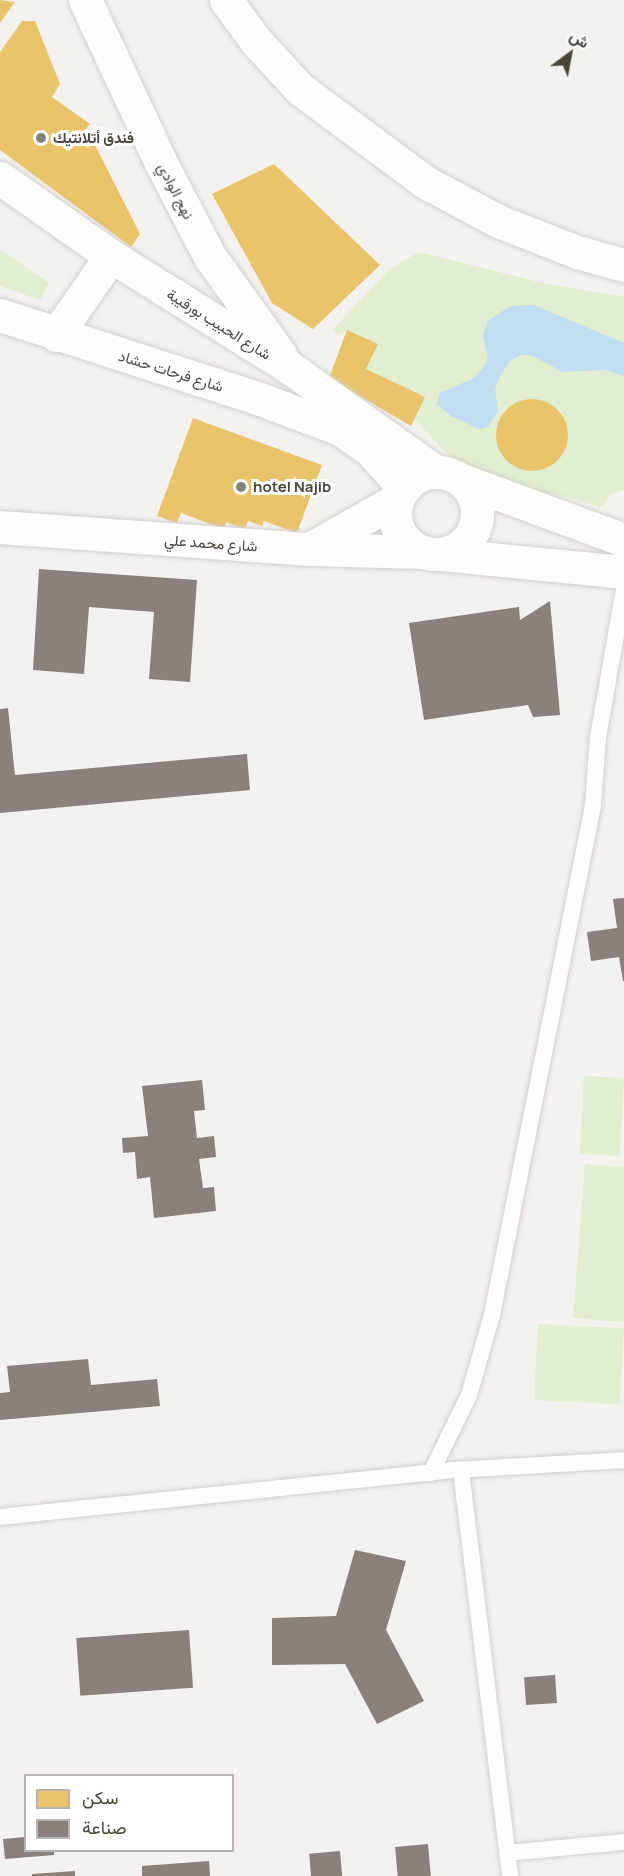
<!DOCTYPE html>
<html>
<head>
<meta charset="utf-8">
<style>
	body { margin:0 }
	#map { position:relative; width:624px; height:1876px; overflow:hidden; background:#f4f2ee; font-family:Manrope,Vazirmatn,sans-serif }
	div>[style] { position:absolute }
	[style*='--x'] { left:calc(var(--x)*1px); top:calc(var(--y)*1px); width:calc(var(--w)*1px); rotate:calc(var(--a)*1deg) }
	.green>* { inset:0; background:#e1eecf; transform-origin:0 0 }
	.water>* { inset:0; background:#c0ddf1 }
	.homes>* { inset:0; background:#e9c46a }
	.round { border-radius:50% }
	.industry>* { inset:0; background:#8a817c; transform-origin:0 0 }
	.roads { filter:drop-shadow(0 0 2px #d2d0cb) drop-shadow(0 0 2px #d2d0cb) }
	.service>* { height:16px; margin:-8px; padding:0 8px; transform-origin:8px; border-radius:8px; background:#fdfdfc }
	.minor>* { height:33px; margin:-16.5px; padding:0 16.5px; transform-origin:16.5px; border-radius:16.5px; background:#fdfdfc }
	.tertiary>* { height:33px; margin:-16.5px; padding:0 16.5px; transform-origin:16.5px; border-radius:16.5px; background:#fdfdfc }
	.tertiary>.ring { margin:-16.5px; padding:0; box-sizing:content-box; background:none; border:33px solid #fdfdfc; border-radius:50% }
	.dots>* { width:16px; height:16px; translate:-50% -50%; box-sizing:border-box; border:3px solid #fff; border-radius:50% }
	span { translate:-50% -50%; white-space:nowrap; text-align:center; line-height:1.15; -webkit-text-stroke:6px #fff; paint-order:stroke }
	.poi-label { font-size:15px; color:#4b4439; font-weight:700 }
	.left { translate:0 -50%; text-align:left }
	.street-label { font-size:15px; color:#4b4439 }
	.legend { position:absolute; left:24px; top:1774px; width:210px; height:78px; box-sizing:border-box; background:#fff; border:2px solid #b7b4b0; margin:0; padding:8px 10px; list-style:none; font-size:18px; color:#4b4439 }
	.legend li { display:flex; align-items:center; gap:12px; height:30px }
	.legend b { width:30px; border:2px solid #b7b4b0 }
	.north { position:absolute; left:540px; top:24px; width:60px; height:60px; -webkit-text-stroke:4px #fff; paint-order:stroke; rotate:32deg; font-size:16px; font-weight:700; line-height:24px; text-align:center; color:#4b4439 }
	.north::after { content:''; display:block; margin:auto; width:21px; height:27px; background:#4b4439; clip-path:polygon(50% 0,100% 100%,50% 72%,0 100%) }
</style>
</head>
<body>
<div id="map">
	<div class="green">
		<i style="clip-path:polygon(0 249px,49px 283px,40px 300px,0 286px)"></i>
		<i style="clip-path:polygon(419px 252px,538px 282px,624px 297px,624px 490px,611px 494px,602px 507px,463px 470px,366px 369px,347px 330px,338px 335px,333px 329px,390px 269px)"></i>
		<i style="left:584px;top:1076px;width:40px;height:78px;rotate:3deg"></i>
		<i style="clip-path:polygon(585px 1164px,624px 1167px,624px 1322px,573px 1318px)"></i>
		<i style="left:538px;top:1324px;width:86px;height:76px;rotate:3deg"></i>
	</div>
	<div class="water">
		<i style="clip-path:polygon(534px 305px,624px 343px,624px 376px,605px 370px,563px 372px,531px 355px,521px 355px,509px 362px,499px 378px,495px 389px,498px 411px,488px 427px,479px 429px,451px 416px,437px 404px,440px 393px,474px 378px,482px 369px,488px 358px,483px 336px,487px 322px,510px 306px)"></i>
	</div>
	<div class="homes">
		<i style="clip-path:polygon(0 0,15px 2px,0 23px)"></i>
		<i style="clip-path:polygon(22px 21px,35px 21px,60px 84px,52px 97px,90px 124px,77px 141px,88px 148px,93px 141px,140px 234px,131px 247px,0 150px,0 52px)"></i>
		<i style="clip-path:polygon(274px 164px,380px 265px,313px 329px,272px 303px,212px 194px)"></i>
		<i style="clip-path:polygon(347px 330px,378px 344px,366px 369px,425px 397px,411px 426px,329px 378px)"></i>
		<i class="round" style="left:496px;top:399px;width:72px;height:72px"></i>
		<i style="clip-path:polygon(193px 418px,322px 465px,297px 533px,264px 521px,262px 526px,248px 521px,245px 529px,226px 522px,224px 529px,181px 513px,177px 523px,157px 516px)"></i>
	</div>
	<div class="industry">
		<i style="clip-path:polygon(39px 569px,197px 580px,190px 682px,149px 679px,154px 612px,89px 607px,84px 674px,33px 670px)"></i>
		<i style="clip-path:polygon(550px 601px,560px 715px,533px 717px,528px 705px,424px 720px,409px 623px,519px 607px,520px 620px)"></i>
		<i style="clip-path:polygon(8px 708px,15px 775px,247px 754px,250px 790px,0 813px,0 709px)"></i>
		<i style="clip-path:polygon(624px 898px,624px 981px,623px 981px,619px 957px,591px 961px,587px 932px,617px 928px,613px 899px)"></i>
		<i style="clip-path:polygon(202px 1080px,205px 1110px,194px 1111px,197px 1138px,214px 1136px,216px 1157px,199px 1159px,203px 1188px,214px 1187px,216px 1211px,154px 1218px,150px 1177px,137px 1179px,135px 1152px,123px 1153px,122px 1138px,148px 1136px,142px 1086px)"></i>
		<i style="clip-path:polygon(88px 1359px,91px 1385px,157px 1379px,160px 1406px,0 1420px,0 1393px,10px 1392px,7px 1366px)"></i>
		<i style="clip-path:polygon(355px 1550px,406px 1561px,386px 1630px,424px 1701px,377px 1724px,345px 1664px,272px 1665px,272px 1618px,336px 1616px)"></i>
		<i style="left:189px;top:1630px;width:58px;height:113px;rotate:86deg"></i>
		<i style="left:555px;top:1675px;width:28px;height:31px;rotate:86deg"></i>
		<i style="clip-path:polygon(26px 1837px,26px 1850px,54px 1850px,54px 1855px,5px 1859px,3px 1839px)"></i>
		<i style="left:428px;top:1844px;width:32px;height:33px;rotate:85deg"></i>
		<i style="left:340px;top:1851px;width:25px;height:31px;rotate:85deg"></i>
		<i style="clip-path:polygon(209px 1861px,210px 1876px,142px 1876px,142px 1866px)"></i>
		<i style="clip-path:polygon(75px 1871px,75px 1876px,32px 1876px,32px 1874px)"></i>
	</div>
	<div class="roads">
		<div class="service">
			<i style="--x:461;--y:1470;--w:409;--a:83.1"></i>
			<i style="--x:431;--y:1473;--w:87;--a:-64"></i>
			<i style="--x:469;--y:1395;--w:83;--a:-74"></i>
			<i style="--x:492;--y:1315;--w:519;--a:-78.78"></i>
			<i style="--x:593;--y:806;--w:69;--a:-85.9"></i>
			<i style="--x:598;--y:737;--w:150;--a:-80"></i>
			<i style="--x:0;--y:1517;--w:455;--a:-5.9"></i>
			<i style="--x:453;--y:1470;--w:171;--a:-3.3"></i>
			<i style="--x:507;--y:1853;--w:118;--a:-5.4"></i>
		</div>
		<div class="minor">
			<i style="--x:226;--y:0;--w:49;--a:54.1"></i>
			<i style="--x:255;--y:40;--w:67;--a:47.4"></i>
			<i style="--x:300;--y:89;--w:156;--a:36.6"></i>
			<i style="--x:425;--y:182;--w:83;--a:28.1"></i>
			<i style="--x:498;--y:221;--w:85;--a:21.4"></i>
			<i style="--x:577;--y:252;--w:49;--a:15.5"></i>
		</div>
		<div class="tertiary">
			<i style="--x:85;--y:0;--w:180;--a:65"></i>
			<i style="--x:161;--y:163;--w:106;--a:62.5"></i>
			<i style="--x:210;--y:257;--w:120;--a:54.2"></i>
			<i style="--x:0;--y:178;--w:136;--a:35.1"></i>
			<i style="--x:111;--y:256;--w:211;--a:32"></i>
			<i style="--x:290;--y:368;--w:179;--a:35.5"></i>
			<i style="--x:0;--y:315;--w:273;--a:17.9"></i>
			<i style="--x:260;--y:399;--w:85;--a:20.6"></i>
			<i style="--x:340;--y:429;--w:38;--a:35"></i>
			<i style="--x:371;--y:451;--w:50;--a:48.3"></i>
			<i style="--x:56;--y:335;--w:96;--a:-55.2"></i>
			<i class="ring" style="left:395px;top:472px;width:49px;height:49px"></i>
			<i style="--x:459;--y:479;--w:176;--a:20.3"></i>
			<i style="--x:0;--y:527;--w:310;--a:4.1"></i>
			<i style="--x:309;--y:549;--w:113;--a:1.5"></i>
			<i style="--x:311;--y:548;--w:100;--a:-29.4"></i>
			<i style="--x:440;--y:554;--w:185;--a:5.6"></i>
		</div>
	</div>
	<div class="dots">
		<i style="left:41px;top:138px;background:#868178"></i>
		<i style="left:241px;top:487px;background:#868178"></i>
	</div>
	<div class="poi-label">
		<span class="left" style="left:53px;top:138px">فندق أتلانتيك</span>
		<span class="left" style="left:253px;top:487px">hotel Najib</span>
	</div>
	<div class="street-label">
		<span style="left:176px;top:191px;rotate:63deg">نهج الوادي</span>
		<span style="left:219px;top:324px;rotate:32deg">شارع الحبيب بورقيبة</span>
		<span style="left:171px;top:371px;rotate:17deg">شارع فرحات حشاد</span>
		<span style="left:211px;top:543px;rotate:4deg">شارع محمد علي</span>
	</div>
	<ul class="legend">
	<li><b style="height:16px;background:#e9c46a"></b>سكن</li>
	<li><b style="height:16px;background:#8a817c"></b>صناعة</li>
	</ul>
	<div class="north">ش</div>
</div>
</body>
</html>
